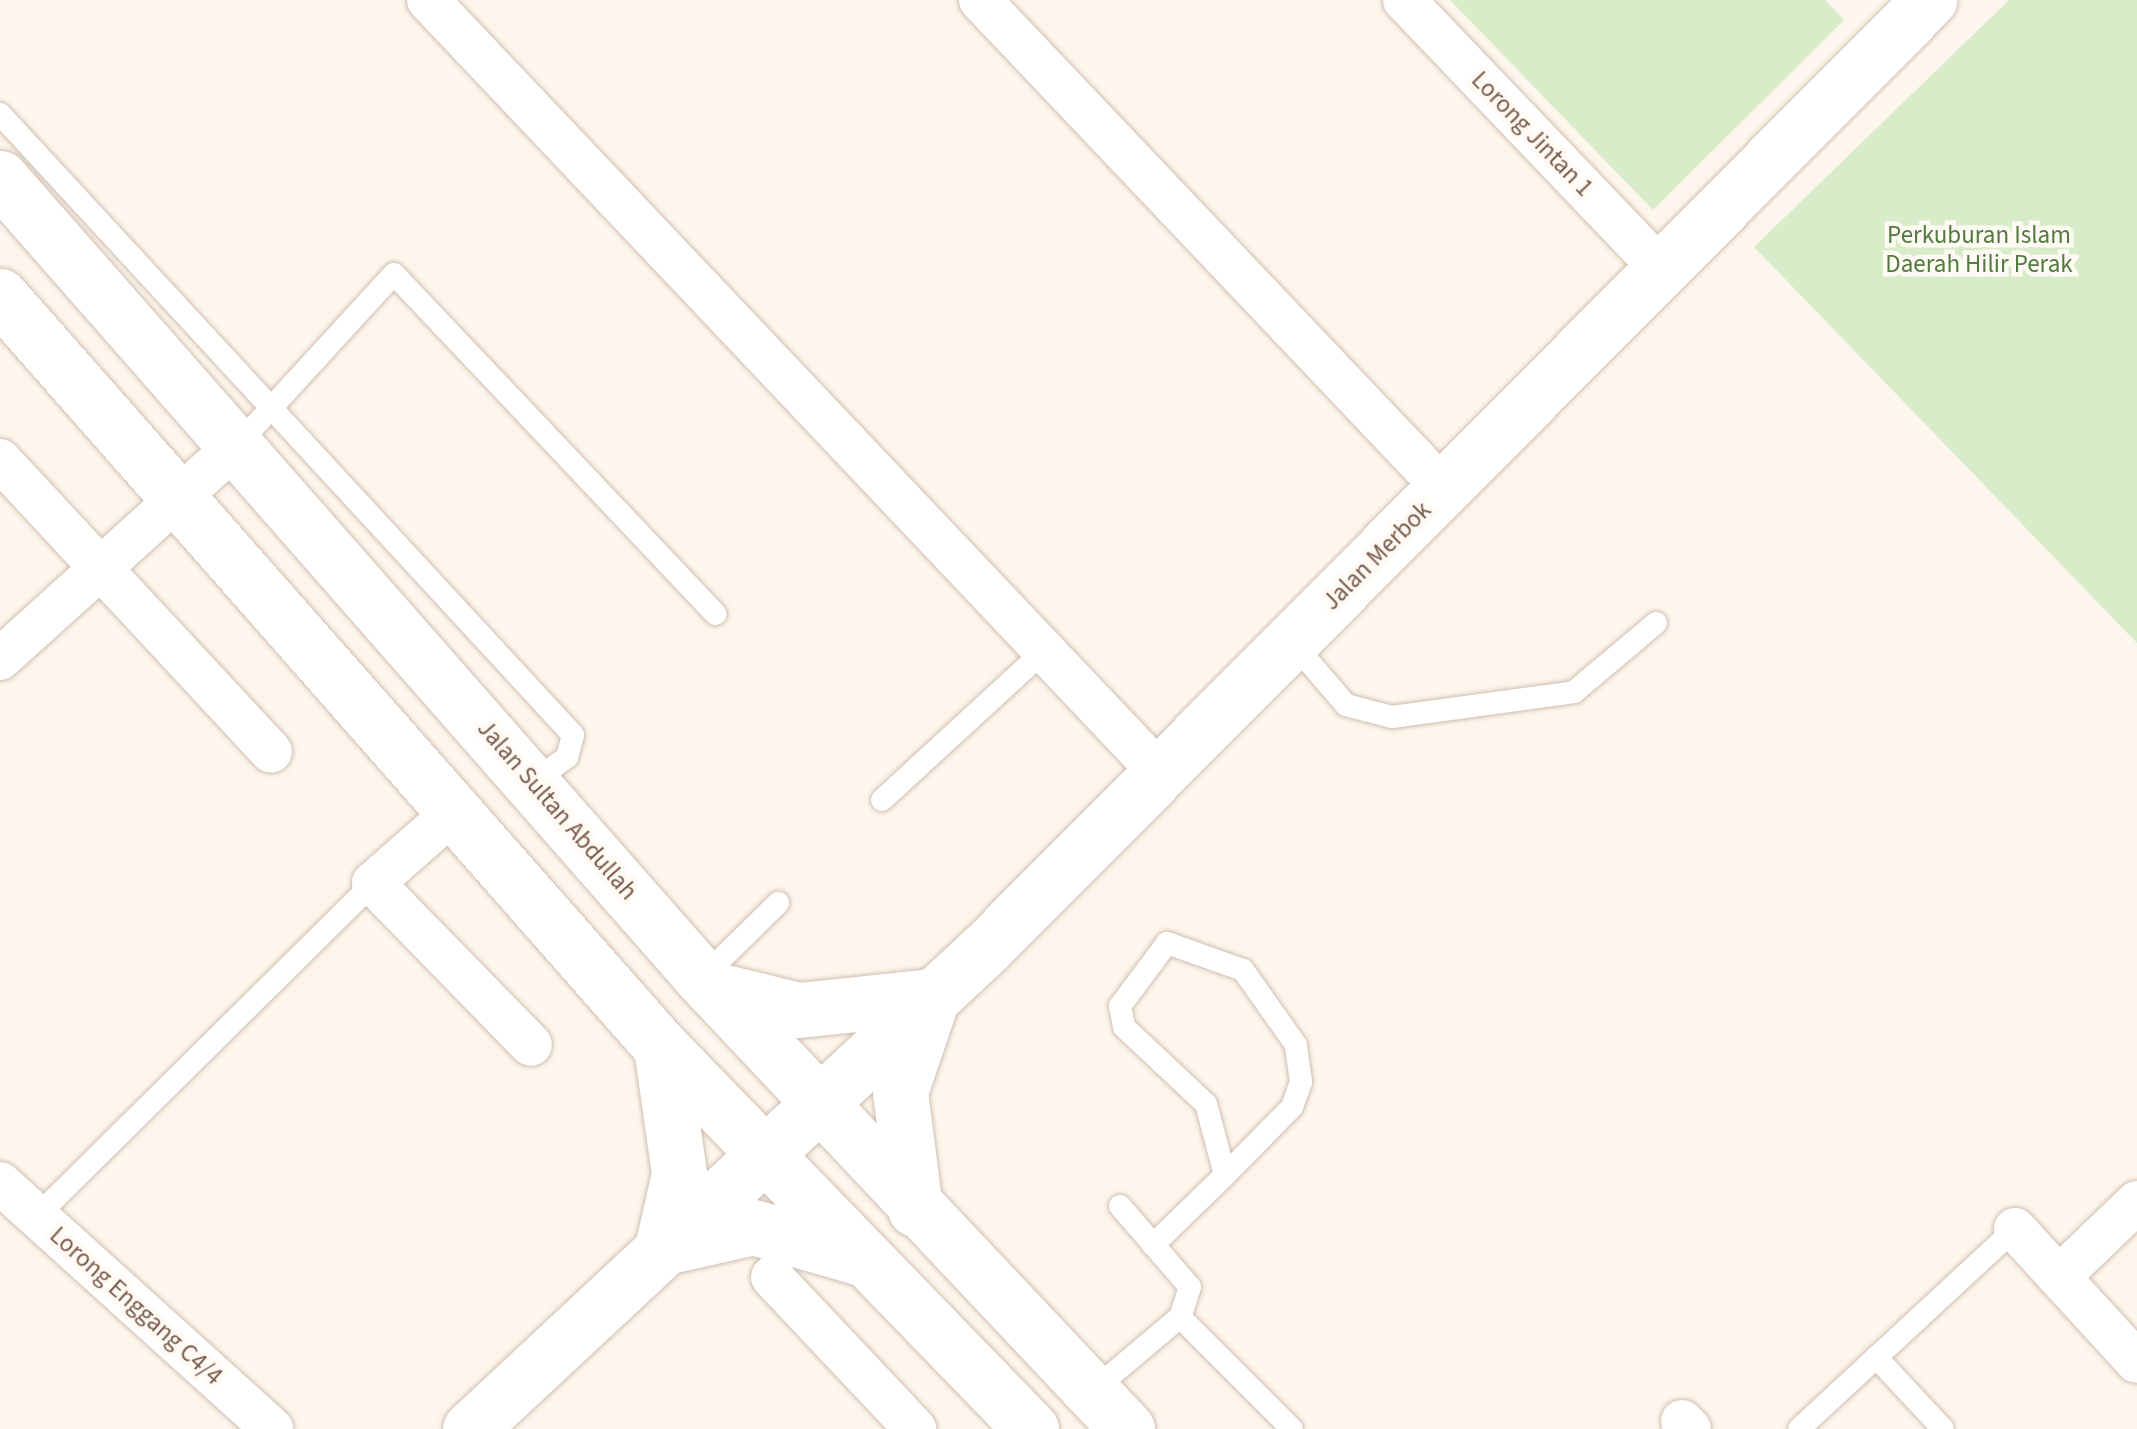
<!DOCTYPE html>
<html>
<head>
<meta charset="utf-8">
<style>
	body { margin:0 }
	#map { position:relative; width:2137px; height:1429px; overflow:hidden; background:#fdf6ec; font-family:"Source Sans 3",sans-serif }
	div>[style] { position:absolute }
	[style*='--x'] { left:calc(var(--x)*1px); top:calc(var(--y)*1px); width:calc(var(--w)*1px); rotate:calc(var(--a)*1deg) }
	.green>* { inset:0; background:#d8ecc9 }
	.roads { filter:drop-shadow(0 0 2px #d1beb0) drop-shadow(0 0 2px #d1beb0) }
	.lane>* { height:22px; margin:-11px; padding:0 11px; transform-origin:11px; border-radius:11px; background:#fff }
	.street>* { height:42px; margin:-21px; padding:0 21px; transform-origin:21px; border-radius:21px; background:#fff }
	.secondary>* { height:55px; margin:-27.5px; padding:0 27.5px; transform-origin:27.5px; border-radius:27.5px; background:#fff }
	span { translate:-50% -50%; white-space:nowrap; text-align:center; line-height:1.15; -webkit-text-stroke:9px #fffaf3; paint-order:stroke }
	.street-label { font-size:25px; color:#7a5c4d }
	.park-label { font-size:25px; color:#537a41 }
</style>
</head>
<body>
<div id="map">
	<div class="green">
		<i style="clip-path:polygon(1450px 0,1825px 0,1844px 20px,1653px 210px)"></i>
		<i style="clip-path:polygon(2009px 0,2137px 0,2137px 643px,1754px 247px)"></i>
	</div>
	<div class="roads">
		<div class="lane">
			<i style="--x:0;--y:114;--w:845;--a:47.3"></i>
			<i style="--x:573;--y:735;--w:23;--a:105"></i>
			<i style="--x:567;--y:757;--w:42;--a:143.7"></i>
			<i style="--x:239;--y:443;--w:229;--a:-47.5"></i>
			<i style="--x:394;--y:274;--w:468;--a:46.6"></i>
			<i style="--x:1292;--y:642;--w:83;--a:49.4"></i>
			<i style="--x:1346;--y:705;--w:48;--a:14.6"></i>
			<i style="--x:1392;--y:717;--w:184;--a:-7.8"></i>
			<i style="--x:1574;--y:692;--w:107;--a:-40.1"></i>
			<i style="--x:882;--y:800;--w:220;--a:-42.6"></i>
			<i style="--x:702;--y:978;--w:107;--a:-44.6"></i>
			<i style="--x:1120;--y:1206;--w:107;--a:49.2"></i>
			<i style="--x:1190;--y:1287;--w:32;--a:108"></i>
			<i style="--x:37;--y:1216;--w:473;--a:-44.7"></i>
			<i style="--x:1153;--y:1245;--w:100;--a:-44.2"></i>
			<i style="--x:1225;--y:1175;--w:95;--a:-45.4"></i>
			<i style="--x:1292;--y:1107;--w:27;--a:-70"></i>
			<i style="--x:1301;--y:1082;--w:37;--a:-98"></i>
			<i style="--x:1296;--y:1045;--w:92;--a:-125.2"></i>
			<i style="--x:1243;--y:970;--w:81;--a:-160.4"></i>
			<i style="--x:1167;--y:943;--w:79;--a:126.7"></i>
			<i style="--x:1120;--y:1006;--w:21;--a:79"></i>
			<i style="--x:1124;--y:1027;--w:112;--a:43.2"></i>
			<i style="--x:1206;--y:1104;--w:73;--a:75"></i>
			<i style="--x:1876;--y:1357;--w:98;--a:47.1"></i>
			<i style="--x:1091;--y:1392;--w:116;--a:-40.1"></i>
			<i style="--x:1180;--y:1317;--w:158;--a:45"></i>
			<i style="--x:1799;--y:1429;--w:294;--a:-42.8"></i>
		</div>
		<div class="street">
			<i style="--x:428;--y:0;--w:1066;--a:46.56"></i>
			<i style="--x:980;--y:0;--w:674;--a:46.5"></i>
			<i style="--x:1404;--y:0;--w:371;--a:46.3"></i>
			<i style="--x:0;--y:460;--w:398;--a:47.1"></i>
			<i style="--x:0;--y:659;--w:322;--a:-42.1"></i>
			<i style="--x:455;--y:811;--w:109;--a:138.7"></i>
			<i style="--x:373;--y:883;--w:226;--a:45.7"></i>
			<i style="--x:0;--y:1183;--w:367;--a:42.1"></i>
			<i style="--x:2015;--y:1229;--w:180;--a:47.5"></i>
			<i style="--x:772;--y:1277;--w:209;--a:46.7"></i>
			<i style="--x:2059;--y:1277;--w:108;--a:-43.9"></i>
			<i style="--x:1682;--y:1421;--w:11;--a:45"></i>
		</div>
		<div class="secondary">
			<i style="--x:0;--y:178;--w:1064;--a:48.73"></i>
			<i style="--x:702;--y:978;--w:620;--a:46.7"></i>
			<i style="--x:0;--y:296;--w:1000;--a:48.65"></i>
			<i style="--x:661;--y:1047;--w:532;--a:45.91"></i>
			<i style="--x:712;--y:989;--w:89;--a:13.6"></i>
			<i style="--x:799;--y:1010;--w:135;--a:-6"></i>
			<i style="--x:661;--y:1047;--w:128;--a:81.9"></i>
			<i style="--x:679;--y:1174;--w:76;--a:102.9"></i>
			<i style="--x:915;--y:1209;--w:118;--a:-97.3"></i>
			<i style="--x:900;--y:1092;--w:93;--a:-71.2"></i>
			<i style="--x:665;--y:1247;--w:90;--a:-12.8"></i>
			<i style="--x:753;--y:1227;--w:113;--a:15.9"></i>
			<i style="--x:470;--y:1429;--w:707;--a:-42.99"></i>
			<i style="--x:987;--y:947;--w:1336;--a:-45.15"></i>
		</div>
	</div>
	<div class="street-label">
		<span style="left:1532px;top:134px;rotate:46deg">Lorong Jintan 1</span>
		<span style="left:1377px;top:556px;rotate:-45deg">Jalan Merbok</span>
		<span style="left:557px;top:810px;rotate:49deg">Jalan Sultan Abdullah</span>
		<span style="left:136px;top:1306px;rotate:42deg">Lorong Enggang C4/4</span>
	</div>
	<div class="park-label">
		<span style="left:1979px;top:250px">Perkuburan Islam<br>Daerah Hilir Perak</span>
	</div>
</div>
</body>
</html>
